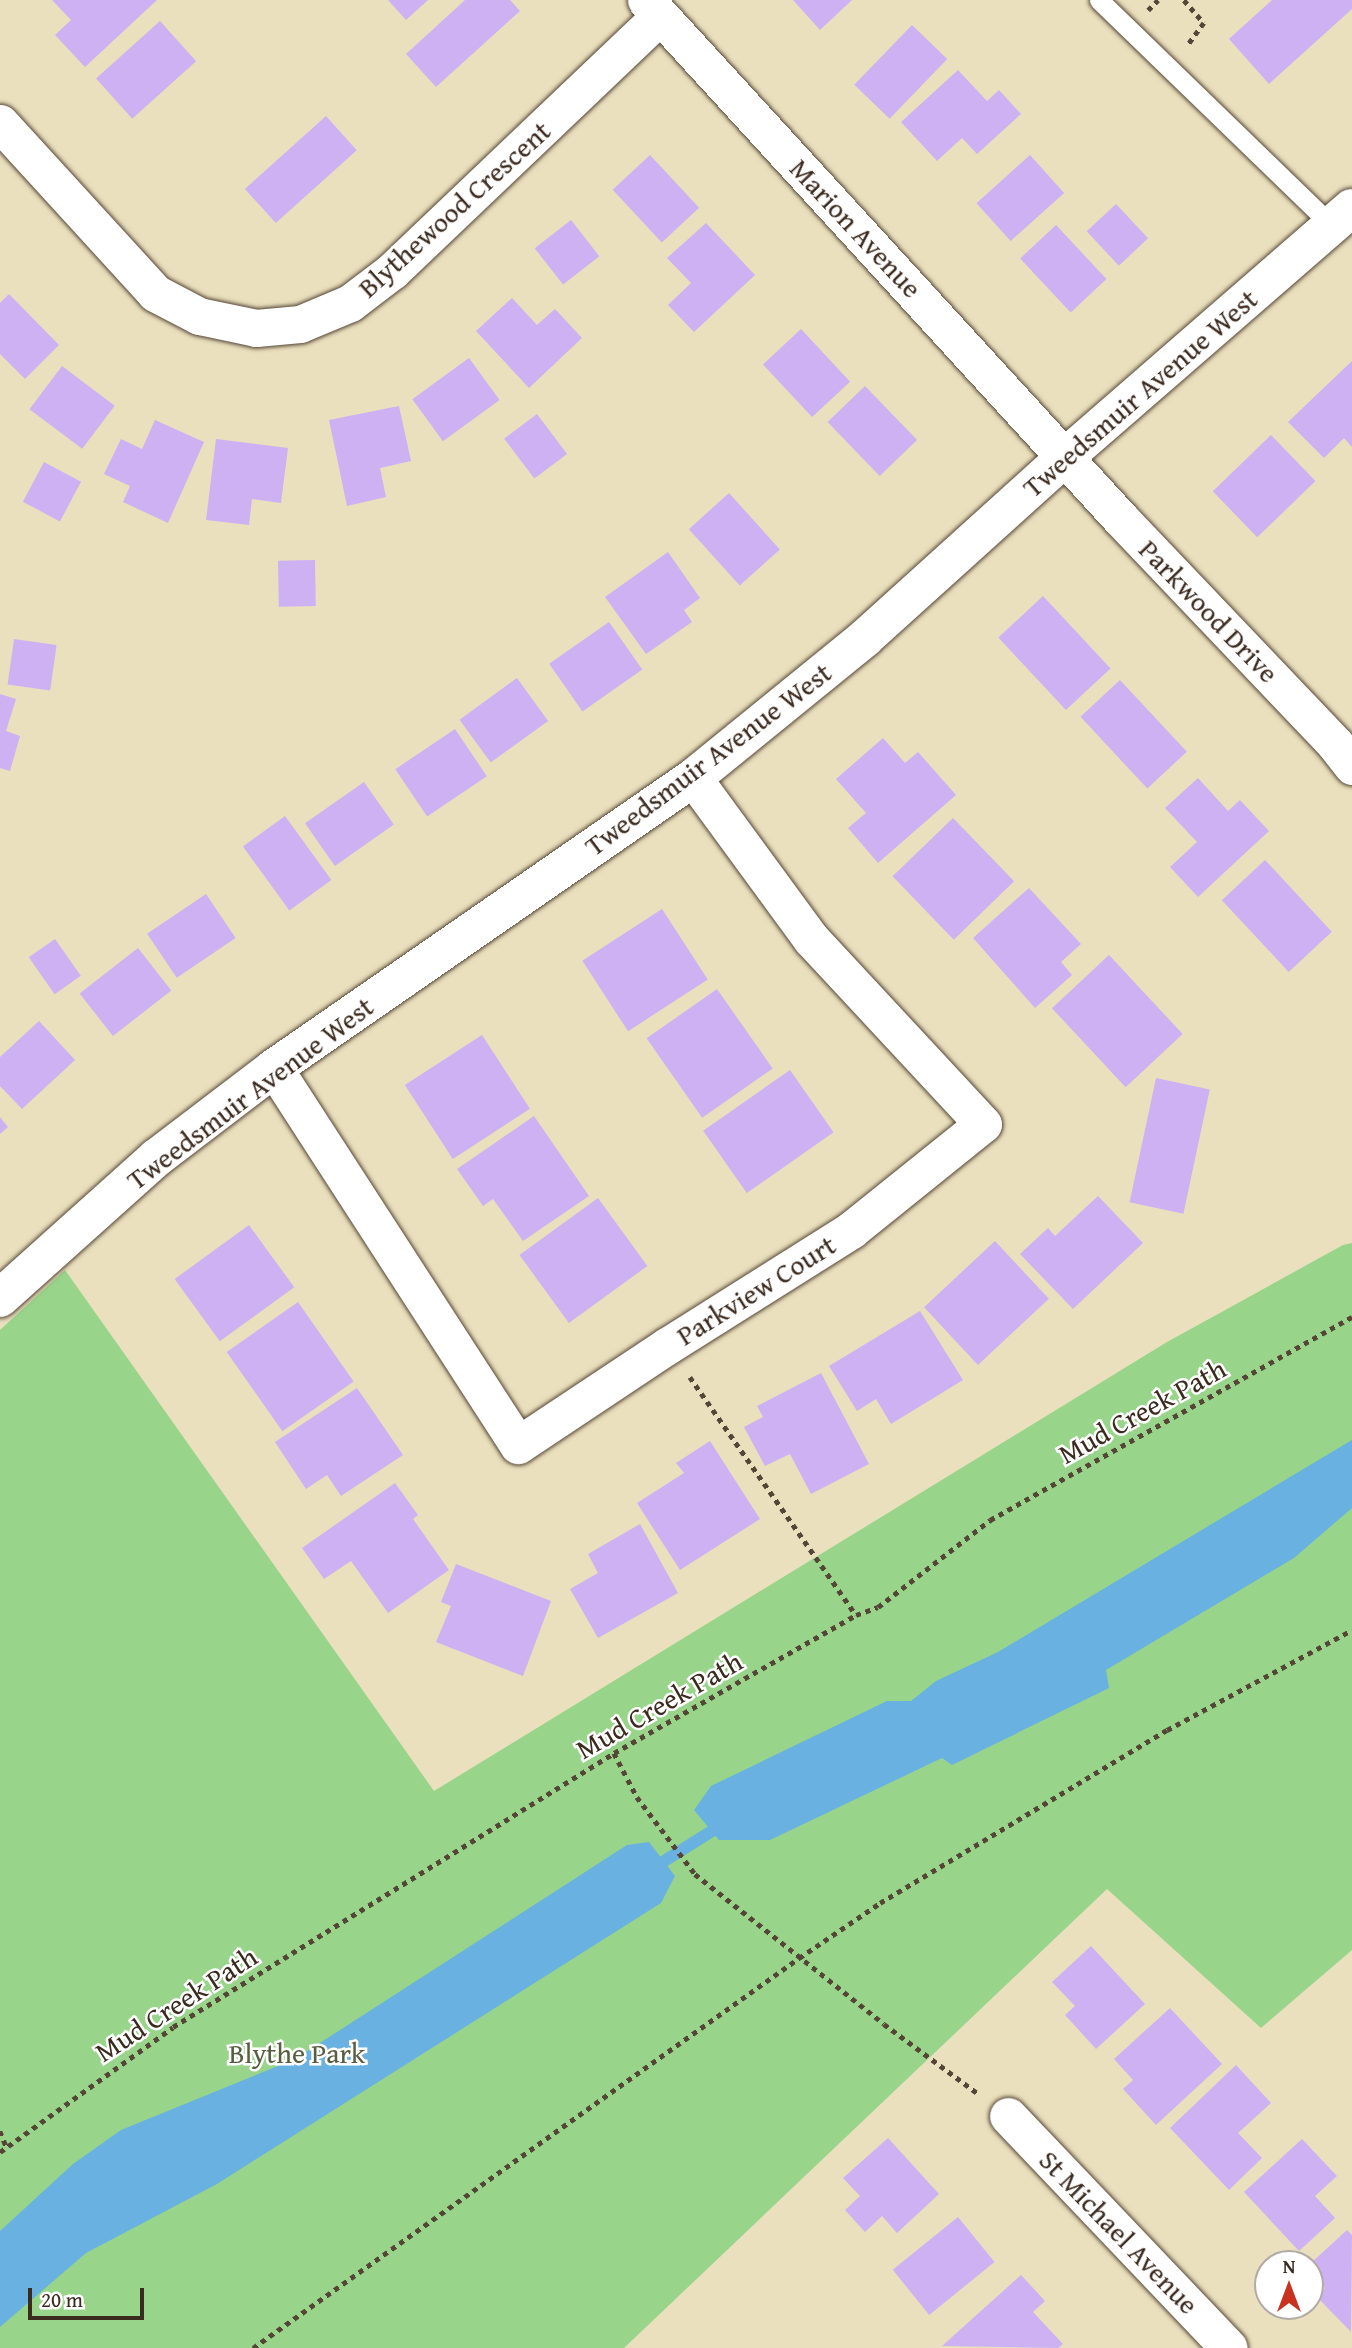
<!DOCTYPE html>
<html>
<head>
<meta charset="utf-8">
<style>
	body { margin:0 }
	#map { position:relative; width:1352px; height:2348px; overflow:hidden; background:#eae0bd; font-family:"Gentium Book Plus",serif }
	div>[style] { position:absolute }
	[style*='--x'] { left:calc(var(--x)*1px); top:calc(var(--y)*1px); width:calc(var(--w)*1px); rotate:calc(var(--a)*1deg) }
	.green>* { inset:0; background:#98d58a }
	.water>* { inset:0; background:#68b1e0 }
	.stream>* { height:12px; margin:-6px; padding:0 6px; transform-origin:6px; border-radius:6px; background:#68b1e0 }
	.building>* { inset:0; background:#cdb1f3; transform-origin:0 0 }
	.path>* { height:4.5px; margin-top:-2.25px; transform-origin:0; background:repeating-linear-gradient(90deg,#554536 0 5px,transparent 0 10px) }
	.roads { filter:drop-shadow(0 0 2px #554536) drop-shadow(0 0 2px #554536) }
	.service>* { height:19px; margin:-9.5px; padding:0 9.5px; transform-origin:9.5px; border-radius:9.5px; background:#fff }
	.minor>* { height:37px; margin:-18.5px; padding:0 18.5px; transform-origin:18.5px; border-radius:18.5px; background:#fff }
	.tertiary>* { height:38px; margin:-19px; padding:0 19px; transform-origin:19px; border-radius:19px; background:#fff }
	span { translate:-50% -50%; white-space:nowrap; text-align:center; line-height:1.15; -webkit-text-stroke:5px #fff; paint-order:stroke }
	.street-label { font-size:28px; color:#3b2a1e }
	.park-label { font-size:28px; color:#575d3e }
	.north { position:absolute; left:1254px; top:2250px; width:70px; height:70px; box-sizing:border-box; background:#fff; border:2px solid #b1aaa5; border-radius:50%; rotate:0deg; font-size:19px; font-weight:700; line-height:28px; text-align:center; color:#3b2a1e }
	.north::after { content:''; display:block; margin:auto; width:24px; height:32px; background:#c8321e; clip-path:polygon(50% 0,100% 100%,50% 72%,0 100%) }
	.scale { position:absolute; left:28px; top:2288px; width:116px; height:32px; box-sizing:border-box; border:4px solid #3b2a1e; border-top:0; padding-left:9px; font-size:21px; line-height:24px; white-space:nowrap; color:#3b2a1e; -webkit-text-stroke:5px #fff; paint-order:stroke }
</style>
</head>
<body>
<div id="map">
	<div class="green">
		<i style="clip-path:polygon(1352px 1243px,1352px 1950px,1261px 2028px,1107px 1889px,624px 2348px,0 2348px,0 1330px,65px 1270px,434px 1791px,1167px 1342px,1343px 1245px)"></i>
	</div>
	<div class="water">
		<i style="clip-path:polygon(1352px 1440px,1352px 1508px,1294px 1558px,1106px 1670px,1109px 1688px,952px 1765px,942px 1758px,770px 1840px,719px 1840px,694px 1810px,711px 1786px,887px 1701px,911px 1701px,936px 1681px,998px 1652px)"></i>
		<i style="clip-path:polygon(649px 1842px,675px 1876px,661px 1903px,217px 2184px,86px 2253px,0 2327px,0 2231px,73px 2164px,121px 2130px,295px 2059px,627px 1845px)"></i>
	</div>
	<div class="stream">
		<i style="--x:650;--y:1870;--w:86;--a:-32.2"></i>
	</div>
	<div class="building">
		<i style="clip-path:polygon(52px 0,157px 0,85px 67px,55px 35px,71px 20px)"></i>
		<i style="clip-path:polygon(388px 0,428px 0,406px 20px)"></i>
		<i style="clip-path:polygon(465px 0,510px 0,520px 11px,436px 87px,406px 54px)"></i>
		<i style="clip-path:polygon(793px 0,852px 0,820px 30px)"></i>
		<i style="clip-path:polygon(1272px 0,1352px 0,1352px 9px,1269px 84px,1229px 39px)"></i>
		<i style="left:160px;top:21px;width:54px;height:86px;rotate:48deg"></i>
		<i style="left:912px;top:25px;width:49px;height:83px;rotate:44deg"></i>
		<i style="clip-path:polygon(958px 70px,987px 101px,999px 90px,1021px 114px,977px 154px,962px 138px,937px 161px,901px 122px)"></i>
		<i style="left:326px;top:116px;width:46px;height:109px;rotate:48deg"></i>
		<i style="left:650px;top:155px;width:72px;height:51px;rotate:47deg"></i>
		<i style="left:1030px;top:155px;width:51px;height:72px;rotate:48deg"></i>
		<i style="left:1116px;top:204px;width:47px;height:40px;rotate:47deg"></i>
		<i style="left:571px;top:220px;width:46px;height:46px;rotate:52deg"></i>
		<i style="clip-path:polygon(706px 223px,755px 275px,694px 332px,668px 305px,691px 283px,667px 258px)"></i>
		<i style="left:1056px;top:225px;width:74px;height:49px;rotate:47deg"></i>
		<i style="clip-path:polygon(9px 294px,59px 345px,25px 379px,0 354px,0 303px)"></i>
		<i style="clip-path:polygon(512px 298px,537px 325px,555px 309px,582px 338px,529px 388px,476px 331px)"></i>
		<i style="left:801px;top:329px;width:72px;height:52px;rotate:47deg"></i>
		<i style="left:469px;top:358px;width:52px;height:70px;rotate:54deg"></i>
		<i style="clip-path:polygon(1352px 361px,1352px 447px,1344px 438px,1324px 458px,1288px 422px)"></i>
		<i style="left:62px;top:366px;width:66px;height:54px;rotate:37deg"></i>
		<i style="left:865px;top:386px;width:75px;height:52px;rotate:46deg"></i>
		<i style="clip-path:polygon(399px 406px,411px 461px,380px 468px,386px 497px,347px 506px,329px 420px)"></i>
		<i style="left:537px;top:414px;width:50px;height:41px;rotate:53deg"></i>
		<i style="clip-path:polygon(155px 420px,204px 442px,168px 523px,123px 502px,130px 486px,104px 474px,121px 439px,142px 449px)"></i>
		<i style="left:1271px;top:435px;width:64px;height:81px;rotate:46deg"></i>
		<i style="clip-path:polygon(216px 439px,288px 448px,281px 503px,252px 499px,249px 525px,206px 520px)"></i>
		<i style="left:44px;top:462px;width:42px;height:45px;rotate:28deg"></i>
		<i style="left:729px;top:493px;width:76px;height:54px;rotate:48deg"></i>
		<i style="clip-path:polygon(668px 552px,700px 598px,684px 610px,692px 622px,646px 654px,605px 597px)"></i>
		<i style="left:315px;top:560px;width:46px;height:37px;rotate:89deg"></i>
		<i style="left:1043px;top:596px;width:99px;height:61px;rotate:47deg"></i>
		<i style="left:609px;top:622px;width:58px;height:73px;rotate:55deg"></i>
		<i style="left:14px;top:639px;width:43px;height:46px;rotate:8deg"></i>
		<i style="left:517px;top:678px;width:53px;height:71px;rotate:54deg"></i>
		<i style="left:1120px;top:680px;width:98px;height:54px;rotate:47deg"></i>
		<i style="clip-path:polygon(0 694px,16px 699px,6px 731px,20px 736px,10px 771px,0 768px)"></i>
		<i style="left:455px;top:729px;width:57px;height:72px;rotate:56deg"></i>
		<i style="clip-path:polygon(883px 738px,905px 763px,918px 752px,956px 795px,878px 863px,848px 828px,866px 813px,836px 779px)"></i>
		<i style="clip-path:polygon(1198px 778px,1228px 811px,1240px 800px,1269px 831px,1198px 897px,1170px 867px,1197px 842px,1165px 808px)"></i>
		<i style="left:364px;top:782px;width:52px;height:72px;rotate:55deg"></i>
		<i style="left:285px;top:816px;width:79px;height:52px;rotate:54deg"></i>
		<i style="left:953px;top:818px;width:88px;height:84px;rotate:46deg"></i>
		<i style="left:1265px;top:860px;width:98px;height:59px;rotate:47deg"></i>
		<i style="clip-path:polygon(1029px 888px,1081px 944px,1061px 962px,1072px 975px,1035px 1008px,973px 938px)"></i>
		<i style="left:206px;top:894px;width:53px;height:71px;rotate:56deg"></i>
		<i style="left:662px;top:909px;width:84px;height:95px;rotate:57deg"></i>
		<i style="left:55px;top:939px;width:45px;height:32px;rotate:55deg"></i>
		<i style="left:138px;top:948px;width:54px;height:74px;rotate:52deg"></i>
		<i style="left:1109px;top:955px;width:108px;height:78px;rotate:47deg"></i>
		<i style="left:717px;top:989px;width:97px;height:86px;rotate:55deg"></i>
		<i style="clip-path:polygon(39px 1021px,75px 1060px,22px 1109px,0 1086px,0 1057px)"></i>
		<i style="left:482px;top:1035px;width:88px;height:92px;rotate:57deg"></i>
		<i style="left:790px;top:1070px;width:76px;height:106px;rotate:55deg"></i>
		<i style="left:1156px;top:1078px;width:55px;height:127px;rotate:12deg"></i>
		<i style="clip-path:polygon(534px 1116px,589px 1196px,523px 1241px,493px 1199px,483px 1206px,457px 1169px)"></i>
		<i style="clip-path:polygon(0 1117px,8px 1127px,0 1134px)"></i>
		<i style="clip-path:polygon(1098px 1196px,1143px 1243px,1073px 1309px,1020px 1254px,1048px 1228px,1055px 1236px)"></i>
		<i style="left:598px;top:1198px;width:84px;height:97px;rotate:54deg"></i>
		<i style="left:249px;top:1225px;width:77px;height:92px;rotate:54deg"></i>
		<i style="left:995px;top:1241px;width:79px;height:97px;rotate:47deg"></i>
		<i style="left:298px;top:1302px;width:97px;height:87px;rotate:55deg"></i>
		<i style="clip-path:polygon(920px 1311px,963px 1380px,891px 1424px,876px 1399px,857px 1411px,829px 1366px)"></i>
		<i style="clip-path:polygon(821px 1373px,869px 1464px,811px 1494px,790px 1454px,765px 1466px,744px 1427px,763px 1417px,757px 1406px)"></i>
		<i style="clip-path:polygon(357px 1388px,403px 1455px,341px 1496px,327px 1475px,306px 1489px,275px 1442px)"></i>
		<i style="clip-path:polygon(710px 1441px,760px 1519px,680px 1570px,637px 1503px,684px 1473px,676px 1463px)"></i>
		<i style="clip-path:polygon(395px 1483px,418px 1515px,413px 1519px,449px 1570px,388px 1613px,351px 1561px,324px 1579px,302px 1548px)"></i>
		<i style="clip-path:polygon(640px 1524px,678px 1593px,598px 1638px,570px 1589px,598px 1573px,588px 1554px)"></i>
		<i style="clip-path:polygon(456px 1564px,551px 1601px,523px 1676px,436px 1642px,451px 1606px,441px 1602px)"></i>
		<i style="clip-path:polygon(1091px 1946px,1145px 2004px,1096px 2049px,1065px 2015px,1075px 2006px,1052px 1982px)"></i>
		<i style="clip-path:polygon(1170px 2008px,1222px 2064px,1156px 2125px,1123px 2089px,1133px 2080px,1114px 2059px)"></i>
		<i style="clip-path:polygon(1236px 2065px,1271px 2103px,1238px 2133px,1262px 2158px,1229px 2190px,1170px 2128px)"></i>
		<i style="clip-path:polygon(888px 2138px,939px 2194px,897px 2233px,882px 2216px,865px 2232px,845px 2210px,860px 2196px,843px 2178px)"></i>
		<i style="clip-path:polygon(1302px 2139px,1337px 2176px,1315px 2196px,1335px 2218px,1299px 2251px,1244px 2192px)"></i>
		<i style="left:958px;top:2217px;width:58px;height:84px;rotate:51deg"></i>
		<i style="clip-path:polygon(1347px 2230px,1352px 2235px,1351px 2332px,1316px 2296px,1325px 2288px,1310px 2272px,1310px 2264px)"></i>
		<i style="clip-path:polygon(1021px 2275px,1045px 2301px,1033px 2312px,1063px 2344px,1058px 2348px,942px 2346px)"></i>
	</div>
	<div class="path">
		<i style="--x:1184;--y:0;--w:30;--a:49"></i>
		<i style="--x:1204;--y:23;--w:29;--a:126"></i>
		<i style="--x:1148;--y:10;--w:14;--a:-45"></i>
		<i style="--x:690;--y:1377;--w:290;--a:55.1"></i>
		<i style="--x:614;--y:1753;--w:50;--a:62.4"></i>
		<i style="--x:637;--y:1797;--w:96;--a:53"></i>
		<i style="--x:695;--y:1874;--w:241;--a:38.4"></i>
		<i style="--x:884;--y:2024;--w:119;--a:36.5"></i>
		<i style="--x:0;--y:2131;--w:16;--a:68"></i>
		<i style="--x:0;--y:2152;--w:213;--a:-35.8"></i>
		<i style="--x:173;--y:2027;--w:519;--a:-31.85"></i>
		<i style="--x:614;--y:1753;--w:279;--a:-29.7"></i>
		<i style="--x:856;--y:1615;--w:23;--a:-20"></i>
		<i style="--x:878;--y:1607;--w:142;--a:-37.8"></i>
		<i style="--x:990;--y:1520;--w:415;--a:-29.3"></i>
		<i style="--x:253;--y:2348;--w:671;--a:-35.54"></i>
		<i style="--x:799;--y:1958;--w:98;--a:-34.2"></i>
		<i style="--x:880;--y:1903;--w:335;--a:-31.1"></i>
		<i style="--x:1167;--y:1730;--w:210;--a:-28.4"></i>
	</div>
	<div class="roads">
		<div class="service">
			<i style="--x:1099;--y:0;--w:325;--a:44.1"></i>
		</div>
		<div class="minor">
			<i style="--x:646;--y:0;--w:702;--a:47.54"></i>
			<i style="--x:1120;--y:518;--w:312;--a:46.4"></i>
			<i style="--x:1335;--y:744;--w:28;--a:52"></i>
			<i style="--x:0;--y:123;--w:230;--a:47.6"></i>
			<i style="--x:155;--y:293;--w:50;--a:27.6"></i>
			<i style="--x:199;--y:316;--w:58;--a:11.9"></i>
			<i style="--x:256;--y:328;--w:44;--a:-5.2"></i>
			<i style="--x:300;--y:324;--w:54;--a:-22.8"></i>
			<i style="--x:350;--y:303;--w:53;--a:-37.3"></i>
			<i style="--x:392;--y:271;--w:370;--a:-43.6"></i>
			<i style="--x:274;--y:1068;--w:449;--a:57.1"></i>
			<i style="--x:518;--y:1445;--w:179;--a:-33.6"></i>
			<i style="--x:667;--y:1346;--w:218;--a:-32.2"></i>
			<i style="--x:851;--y:1230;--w:169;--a:-38.8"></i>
			<i style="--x:983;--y:1124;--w:253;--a:-132.9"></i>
			<i style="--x:811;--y:939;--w:200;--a:-126.2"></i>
			<i style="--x:1008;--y:2116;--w:320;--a:46.4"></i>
		</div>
		<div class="tertiary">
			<i style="--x:0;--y:1298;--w:210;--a:-41.9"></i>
			<i style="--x:156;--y:1158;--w:148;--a:-37.3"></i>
			<i style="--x:274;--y:1068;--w:510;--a:-34.69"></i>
			<i style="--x:693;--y:778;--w:222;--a:-39.1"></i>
			<i style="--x:865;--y:638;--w:268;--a:-42.1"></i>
			<i style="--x:1064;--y:458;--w:381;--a:-41"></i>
		</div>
	</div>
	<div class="street-label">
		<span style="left:454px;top:209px;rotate:-42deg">Blythewood Crescent</span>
		<span style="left:856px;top:228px;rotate:47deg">Marion Avenue</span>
		<span style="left:1140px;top:393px;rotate:-41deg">Tweedsmuir Avenue West</span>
		<span style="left:1209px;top:611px;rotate:46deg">Parkwood Drive</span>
		<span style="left:708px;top:759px;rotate:-37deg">Tweedsmuir Avenue West</span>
		<span style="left:250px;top:1093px;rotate:-37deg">Tweedsmuir Avenue West</span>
		<span style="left:756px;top:1290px;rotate:-32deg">Parkview Court</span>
		<span style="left:1142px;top:1411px;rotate:-29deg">Mud Creek Path</span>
		<span style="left:659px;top:1705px;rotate:-30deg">Mud Creek Path</span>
		<span style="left:176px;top:2004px;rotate:-33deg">Mud Creek Path</span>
		<span style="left:1119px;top:2232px;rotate:46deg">St Michael Avenue</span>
	</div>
	<div class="park-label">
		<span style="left:297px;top:2053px">Blythe Park</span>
	</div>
	<div class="north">N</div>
	<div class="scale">20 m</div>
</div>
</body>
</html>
